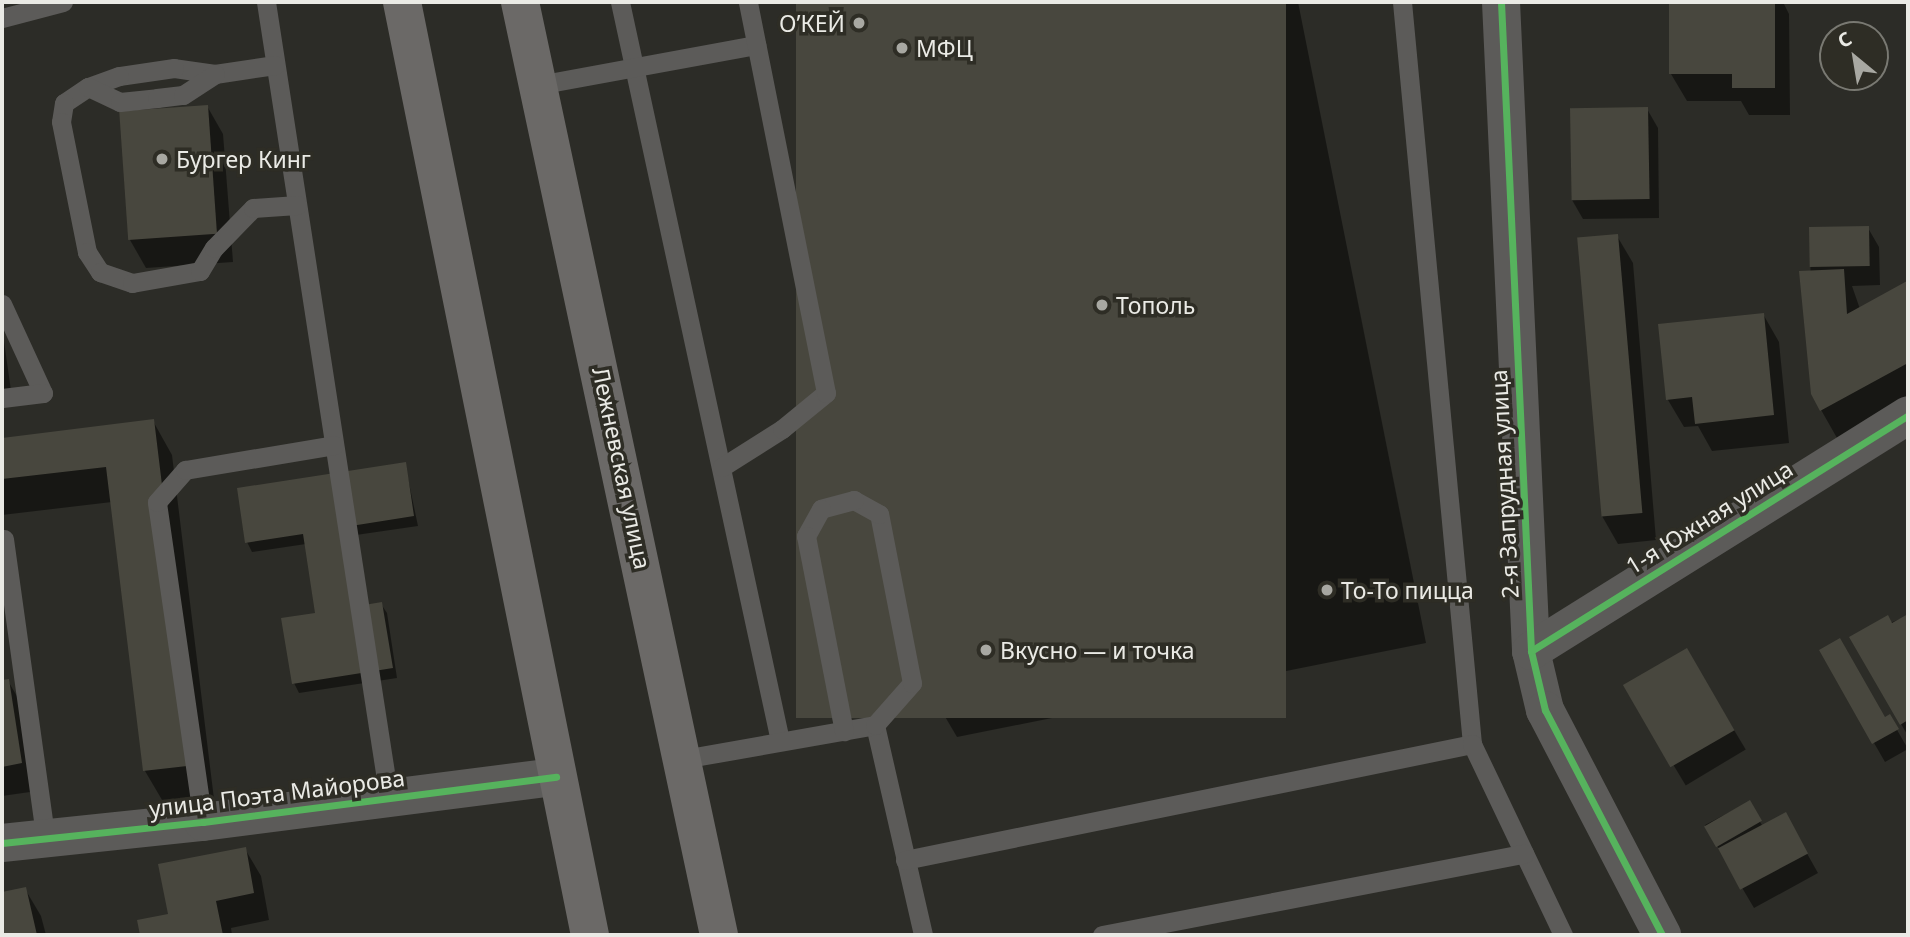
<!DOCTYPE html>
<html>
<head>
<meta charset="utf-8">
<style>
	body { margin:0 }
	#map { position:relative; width:1910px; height:937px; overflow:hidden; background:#2c2c27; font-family:"Noto Sans",sans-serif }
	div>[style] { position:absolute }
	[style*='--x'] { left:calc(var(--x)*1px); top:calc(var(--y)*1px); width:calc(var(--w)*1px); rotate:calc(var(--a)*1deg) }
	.shadow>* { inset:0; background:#0007; transform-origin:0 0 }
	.building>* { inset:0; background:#48473e; transform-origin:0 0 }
	.lane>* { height:19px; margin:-9.5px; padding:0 9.5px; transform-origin:9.5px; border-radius:9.5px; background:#5c5b59 }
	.street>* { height:38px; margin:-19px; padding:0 19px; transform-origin:19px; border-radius:19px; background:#5c5b59 }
	.highway>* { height:38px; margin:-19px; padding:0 19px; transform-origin:19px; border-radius:19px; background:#6b6967 }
	.cycleway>* { height:7px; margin:-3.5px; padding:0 3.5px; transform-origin:3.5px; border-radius:3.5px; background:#56b35d }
	.dots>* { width:19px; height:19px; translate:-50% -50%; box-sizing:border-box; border:4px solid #2e2d25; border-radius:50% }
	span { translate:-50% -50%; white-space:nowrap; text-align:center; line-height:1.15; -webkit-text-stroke:7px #2e2d25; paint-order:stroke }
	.poi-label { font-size:23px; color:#eaeae5 }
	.right { translate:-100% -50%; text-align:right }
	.left { translate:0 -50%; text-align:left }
	.street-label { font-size:23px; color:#eaeae5 }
	.frame { position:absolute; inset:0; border:4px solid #eaeae5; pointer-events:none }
	.north { position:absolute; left:1819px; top:21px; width:70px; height:70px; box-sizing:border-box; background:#2e2d25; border:2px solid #797972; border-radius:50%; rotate:330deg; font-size:19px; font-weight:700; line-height:28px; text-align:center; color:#eaeae5 }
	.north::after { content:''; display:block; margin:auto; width:24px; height:32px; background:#a8a8a2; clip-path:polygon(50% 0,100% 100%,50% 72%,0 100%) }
</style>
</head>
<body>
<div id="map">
	<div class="shadow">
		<i style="clip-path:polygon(798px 2px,1298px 2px,1426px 643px,957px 737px,937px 703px)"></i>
		<i style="clip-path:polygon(1671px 2px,1783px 2px,1789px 14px,1790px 115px,1749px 115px,1741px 101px,1687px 101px,1671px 74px)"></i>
		<i style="clip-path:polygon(207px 106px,223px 134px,233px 262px,146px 268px,130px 240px)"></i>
		<i style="clip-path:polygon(1647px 109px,1658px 128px,1659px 218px,1583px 219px,1572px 200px)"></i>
		<i style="clip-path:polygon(1868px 228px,1879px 247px,1880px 285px,1852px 286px,1860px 309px,1908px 286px,1908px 399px,1837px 438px,1812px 394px,1810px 230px)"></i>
		<i style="clip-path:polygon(1617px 236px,1633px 263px,1656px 540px,1618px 544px,1602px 516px)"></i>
		<i style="clip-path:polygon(1763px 314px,1779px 342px,1789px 443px,1712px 451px,1698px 426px,1684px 427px,1668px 400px,1660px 325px)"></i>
		<i style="clip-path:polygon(2px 327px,13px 405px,2px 406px)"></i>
		<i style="clip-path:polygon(153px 421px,172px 455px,214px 799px,165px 805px,145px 771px,112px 502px,2px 515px,2px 440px)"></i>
		<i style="clip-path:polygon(405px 464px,418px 526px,356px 535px,367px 606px,381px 604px,387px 613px,397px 678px,299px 693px,294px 683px,317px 614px,306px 544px,252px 552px,247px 542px)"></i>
		<i style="clip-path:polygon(1908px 616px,1908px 736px,1851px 638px)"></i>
		<i style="left:1686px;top:650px;width:116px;height:70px;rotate:59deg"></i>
		<i style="clip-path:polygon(1821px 651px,1885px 719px,1889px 716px,1908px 749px,1885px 762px)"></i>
		<i style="clip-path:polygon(8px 681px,24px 708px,37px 791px,2px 796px,2px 682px)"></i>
		<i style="clip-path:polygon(1749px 802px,1763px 827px,1796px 834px,1818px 873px,1754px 908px,1705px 825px)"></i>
		<i style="clip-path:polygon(245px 849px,261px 876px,269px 920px,231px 928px,232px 935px,142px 935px,139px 921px,170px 915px)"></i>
		<i style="clip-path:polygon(25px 889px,41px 916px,46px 935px,2px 935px,2px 894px)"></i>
	</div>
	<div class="building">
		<i style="left:796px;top:2px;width:490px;height:716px"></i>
		<i style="clip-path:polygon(1669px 2px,1775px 2px,1775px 88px,1732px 88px,1732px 74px,1669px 74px)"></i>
		<i style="left:208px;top:105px;width:129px;height:89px;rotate:86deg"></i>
		<i style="left:1648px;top:107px;width:92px;height:78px;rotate:89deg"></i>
		<i style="left:1869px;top:226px;width:40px;height:60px;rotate:89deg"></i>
		<i style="left:1618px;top:234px;width:280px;height:41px;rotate:85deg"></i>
		<i style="clip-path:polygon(1844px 269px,1847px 314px,1907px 281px,1908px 363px,1820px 411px,1811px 394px,1799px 271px)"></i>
		<i style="clip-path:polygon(1764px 313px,1774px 415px,1695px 424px,1692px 397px,1666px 400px,1658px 324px)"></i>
		<i style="clip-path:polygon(154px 419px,196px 765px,143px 771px,106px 467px,2px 479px,2px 438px)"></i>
		<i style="clip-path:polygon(406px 462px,414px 516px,351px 526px,364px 605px,382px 602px,393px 668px,292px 684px,281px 618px,315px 613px,303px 534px,245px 543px,237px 488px)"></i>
		<i style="clip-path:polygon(1908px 614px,1908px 720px,1900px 725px,1849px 637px,1888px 615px,1892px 623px)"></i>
		<i style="clip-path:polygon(1840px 638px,1885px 717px,1890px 714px,1899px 729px,1872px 744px,1819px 650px)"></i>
		<i style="left:1687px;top:648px;width:95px;height:74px;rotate:60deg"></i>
		<i style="clip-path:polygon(9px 679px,22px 763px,2px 767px,2px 680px)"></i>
		<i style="left:1750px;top:800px;width:24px;height:53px;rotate:60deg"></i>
		<i style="left:1786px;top:812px;width:47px;height:77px;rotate:62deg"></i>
		<i style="clip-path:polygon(246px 847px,254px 893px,216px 901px,223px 935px,140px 935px,137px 920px,168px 914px,158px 864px)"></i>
		<i style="clip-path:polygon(26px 887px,37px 935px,2px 935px,2px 892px)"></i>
	</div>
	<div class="lane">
		<i style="--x:266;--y:2;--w:805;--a:81.22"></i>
		<i style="--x:620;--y:2;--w:756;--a:77.78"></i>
		<i style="--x:1402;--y:2;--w:745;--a:84.61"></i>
		<i style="--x:2;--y:18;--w:63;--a:-14.7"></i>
		<i style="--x:275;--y:65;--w:61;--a:171.5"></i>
		<i style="--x:215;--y:74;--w:41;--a:-171.7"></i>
		<i style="--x:174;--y:68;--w:56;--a:171.7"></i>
		<i style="--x:119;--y:76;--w:33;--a:160"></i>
		<i style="--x:88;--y:87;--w:29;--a:146"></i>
		<i style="--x:64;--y:103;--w:19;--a:99"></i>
		<i style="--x:61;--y:122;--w:133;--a:78.7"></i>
		<i style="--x:87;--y:252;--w:24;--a:57"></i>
		<i style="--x:100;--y:272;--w:34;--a:19"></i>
		<i style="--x:132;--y:283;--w:69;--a:-10"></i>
		<i style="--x:200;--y:271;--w:27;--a:-59"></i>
		<i style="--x:214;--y:248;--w:56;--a:-45.7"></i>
		<i style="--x:253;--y:208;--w:44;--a:-3.9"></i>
		<i style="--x:538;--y:85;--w:222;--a:-10.4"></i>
		<i style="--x:88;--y:87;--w:35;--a:25"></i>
		<i style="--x:120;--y:102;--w:37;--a:-6"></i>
		<i style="--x:157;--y:98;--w:26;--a:-7"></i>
		<i style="--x:183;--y:95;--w:38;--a:-33"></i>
		<i style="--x:2;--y:304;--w:98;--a:65.3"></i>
		<i style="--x:43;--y:393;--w:41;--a:173"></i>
		<i style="--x:722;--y:467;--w:71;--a:-32.3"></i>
		<i style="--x:782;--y:429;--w:57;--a:-39.3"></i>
		<i style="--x:826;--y:393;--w:399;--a:-101.3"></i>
		<i style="--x:4;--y:539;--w:304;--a:82.1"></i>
		<i style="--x:875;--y:725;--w:215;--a:77.1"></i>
		<i style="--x:683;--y:759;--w:195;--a:-10"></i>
		<i style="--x:875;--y:725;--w:56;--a:-48.6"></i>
		<i style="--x:912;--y:683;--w:172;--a:-101"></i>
		<i style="--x:879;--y:514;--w:29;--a:-151"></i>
		<i style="--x:854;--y:500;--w:34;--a:165"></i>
		<i style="--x:821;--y:509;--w:31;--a:119"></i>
		<i style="--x:806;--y:536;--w:199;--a:79"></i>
		<i style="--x:203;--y:822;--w:323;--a:-98.2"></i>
		<i style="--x:157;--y:502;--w:43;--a:-48.8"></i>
		<i style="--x:185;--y:470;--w:151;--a:-9.5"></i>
		<i style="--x:905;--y:860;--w:579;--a:-11.56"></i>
		<i style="--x:1472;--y:744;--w:212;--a:64.5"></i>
		<i style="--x:1102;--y:935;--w:430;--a:-10.9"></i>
	</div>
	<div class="street">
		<i style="--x:1501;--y:2;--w:650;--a:87.35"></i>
		<i style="--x:1531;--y:651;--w:61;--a:76.7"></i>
		<i style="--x:1545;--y:710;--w:254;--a:62.5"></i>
		<i style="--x:1531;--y:651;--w:445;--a:-32"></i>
		<i style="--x:2;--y:843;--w:202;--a:-6"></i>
		<i style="--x:203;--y:822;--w:356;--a:-7.3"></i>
	</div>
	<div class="highway">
		<i style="--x:402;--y:2;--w:952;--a:78.61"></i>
		<i style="--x:520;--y:2;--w:954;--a:77.96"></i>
	</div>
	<div class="cycleway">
		<i style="--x:1501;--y:2;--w:650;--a:87.35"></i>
		<i style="--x:1531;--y:651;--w:61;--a:76.7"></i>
		<i style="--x:1545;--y:710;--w:254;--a:62.5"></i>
		<i style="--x:1531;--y:651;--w:445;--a:-32"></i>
		<i style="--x:2;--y:843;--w:202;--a:-6"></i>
		<i style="--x:203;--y:822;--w:356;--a:-7.3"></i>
	</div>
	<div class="dots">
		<i style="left:859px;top:23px;background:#a8a8a2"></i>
		<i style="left:902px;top:48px;background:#a8a8a2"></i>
		<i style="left:162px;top:159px;background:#a8a8a2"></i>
		<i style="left:1102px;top:305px;background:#a8a8a2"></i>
		<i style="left:1327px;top:590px;background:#a8a8a2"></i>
		<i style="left:986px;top:650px;background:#a8a8a2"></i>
	</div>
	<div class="poi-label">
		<span class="right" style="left:845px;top:23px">О’КЕЙ</span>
		<span class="left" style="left:916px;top:48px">МФЦ</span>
		<span class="left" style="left:176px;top:159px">Бургер Кинг</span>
		<span class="left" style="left:1116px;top:305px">Тополь</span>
		<span class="left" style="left:1341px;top:590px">То-То пицца</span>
		<span class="left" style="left:1000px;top:650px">Вкусно — и точка</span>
	</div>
	<div class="street-label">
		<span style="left:622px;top:468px;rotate:78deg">Лежневская улица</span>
		<span style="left:1504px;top:484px;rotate:-93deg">2-я Запрудная улица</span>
		<span style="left:1709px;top:517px;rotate:-32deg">1-я Южная улица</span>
		<span style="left:277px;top:793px;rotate:-7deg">улица Поэта Майорова</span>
	</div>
	<div class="frame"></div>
	<div class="north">С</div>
</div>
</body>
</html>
